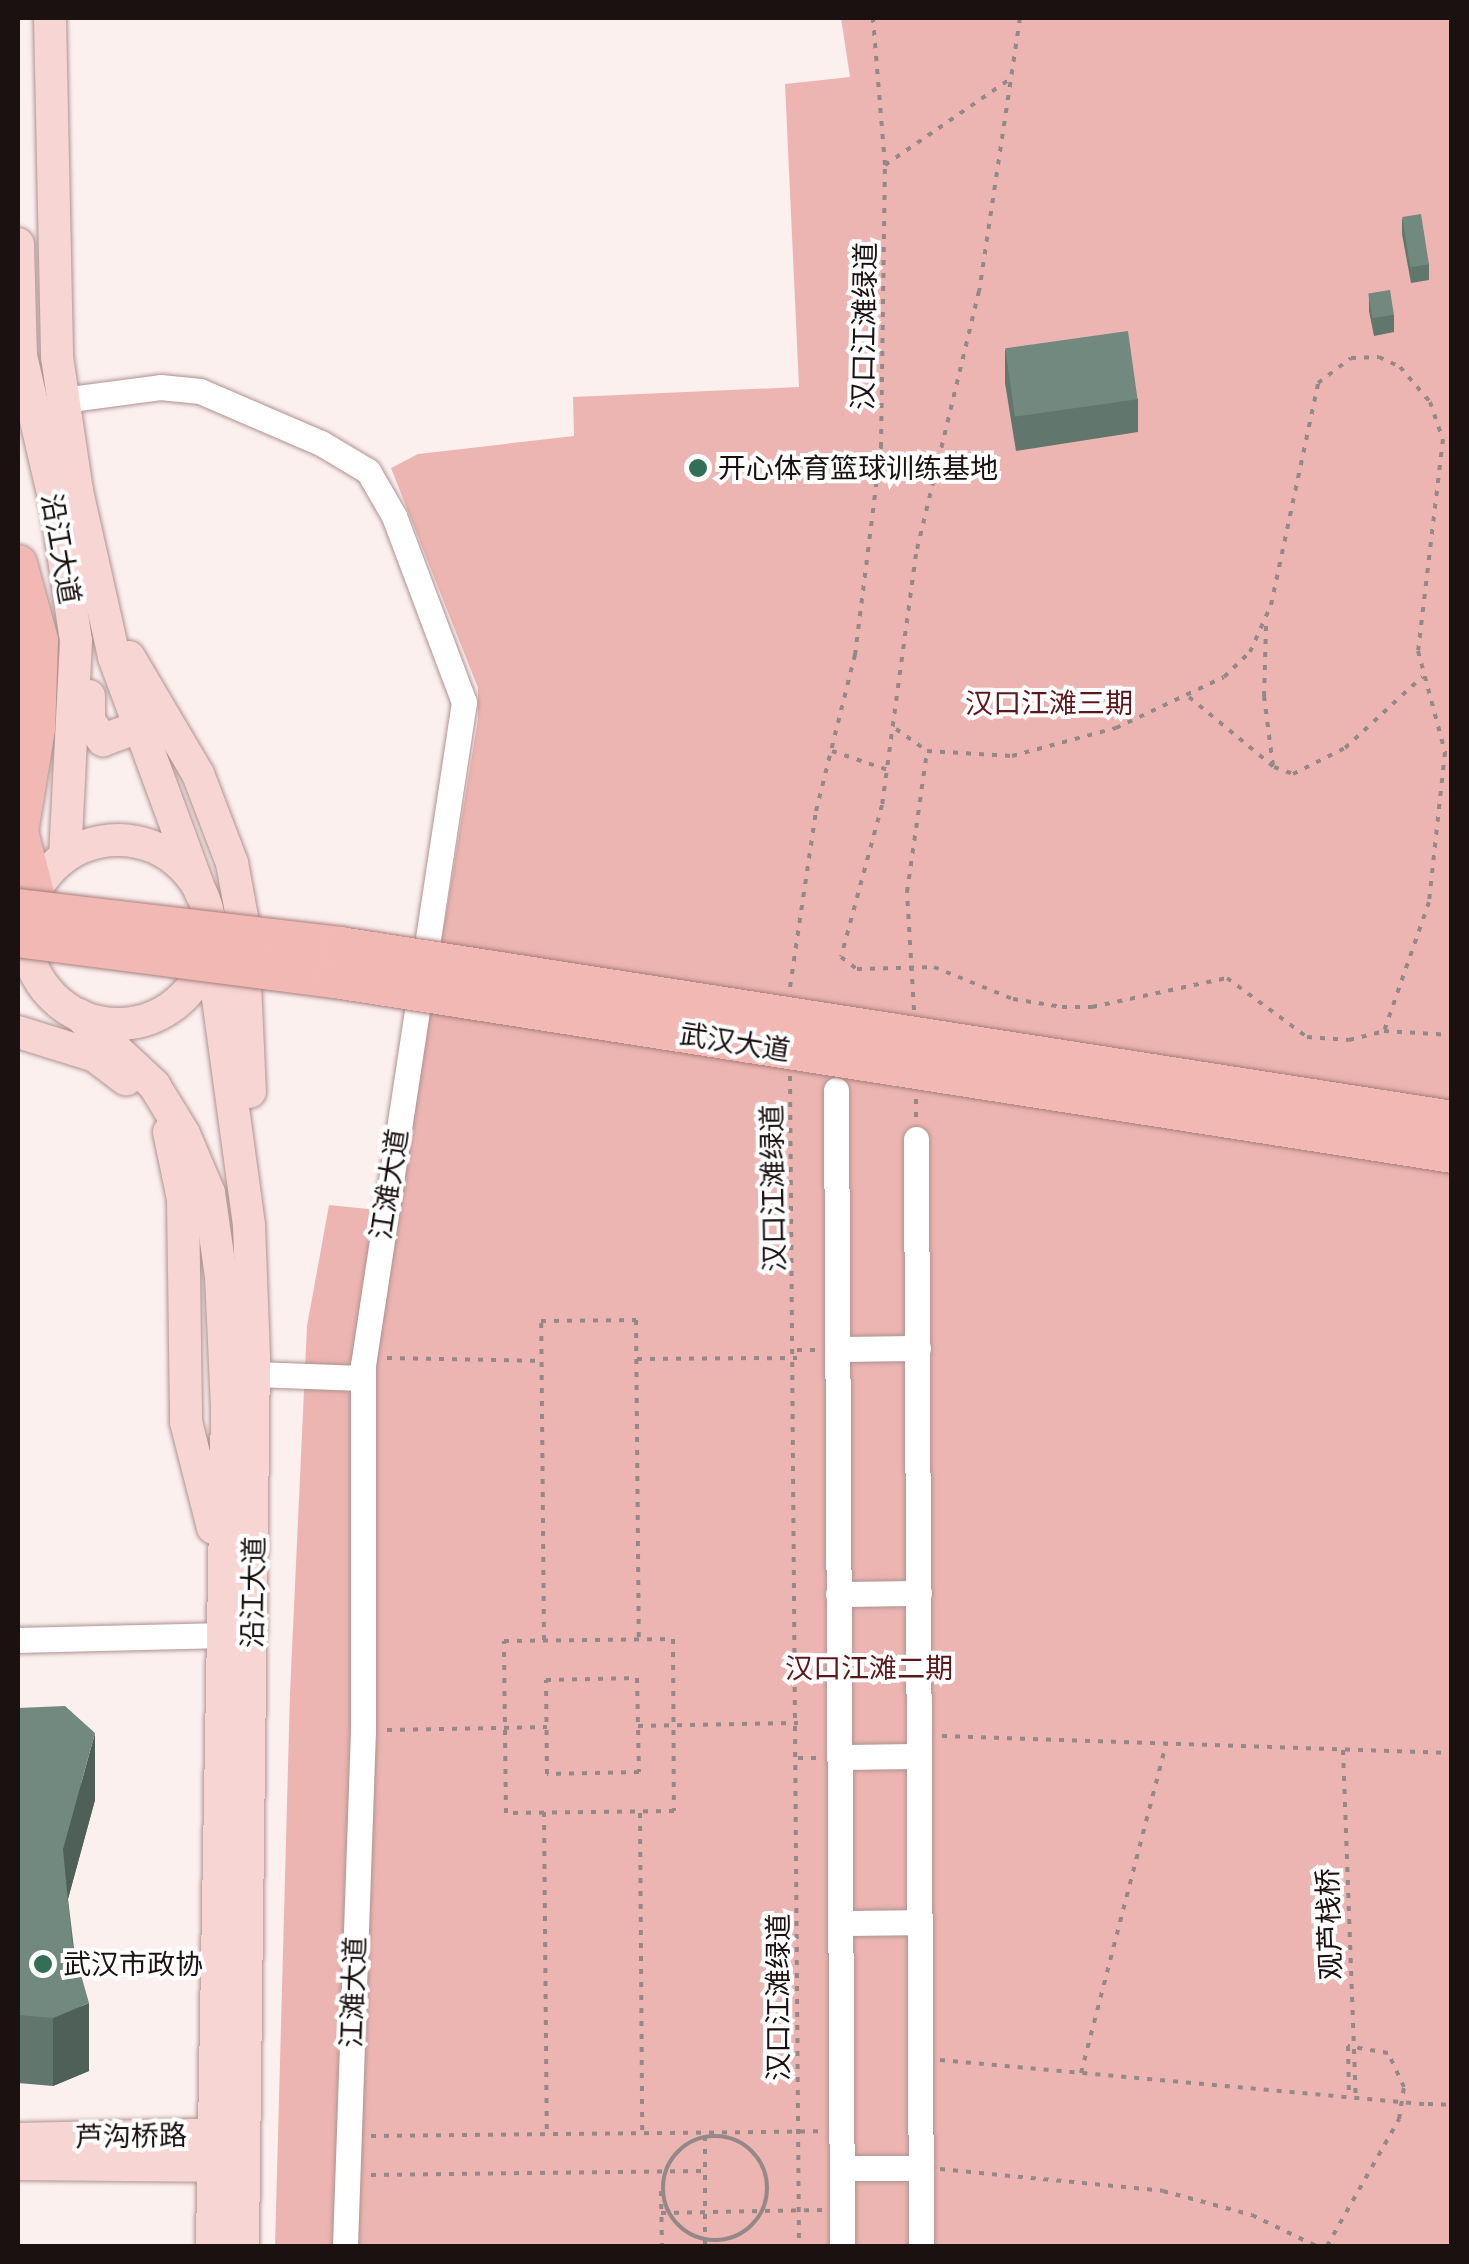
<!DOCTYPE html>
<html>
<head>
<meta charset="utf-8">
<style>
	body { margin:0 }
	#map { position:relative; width:1469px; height:2264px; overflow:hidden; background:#fcf0ef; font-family:"Golos Text","Noto Sans SC",sans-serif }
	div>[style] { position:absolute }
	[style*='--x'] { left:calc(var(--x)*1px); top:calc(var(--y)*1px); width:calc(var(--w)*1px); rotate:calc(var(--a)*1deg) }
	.green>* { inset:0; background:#edb5b1 }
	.path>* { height:4px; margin-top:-2px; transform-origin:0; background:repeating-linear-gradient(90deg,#948988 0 5px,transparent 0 13px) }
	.path>.ring { margin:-2px; padding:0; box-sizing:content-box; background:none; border:4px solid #948988; border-radius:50% }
	.roads { filter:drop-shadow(0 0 2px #ae9391) drop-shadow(0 0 2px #ae9391) }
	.minor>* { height:25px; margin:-12.5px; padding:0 12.5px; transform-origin:12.5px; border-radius:12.5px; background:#fff }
	.major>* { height:32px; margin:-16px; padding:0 16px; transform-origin:16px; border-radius:16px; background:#f7d5d2 }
	.major>.ring { margin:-16px; padding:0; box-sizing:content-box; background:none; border:32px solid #f7d5d2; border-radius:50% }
	.highway>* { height:38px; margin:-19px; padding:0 19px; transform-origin:19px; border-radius:19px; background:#f2b9b4 }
	.path-bridge>* { height:4px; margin-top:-2px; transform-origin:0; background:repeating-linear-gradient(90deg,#948988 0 5px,transparent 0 13px) }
	.bridges { filter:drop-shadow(0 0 2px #a77e7b) drop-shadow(0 0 2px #a77e7b) }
	.highway-bridge>* { height:38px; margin:-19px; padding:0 19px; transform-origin:19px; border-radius:19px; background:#f2b9b4 }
	.wall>* { inset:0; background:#61766c }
	.shaded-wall>* { inset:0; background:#4f6058 }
	.building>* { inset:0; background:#71897e; transform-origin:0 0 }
	.dots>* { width:28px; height:28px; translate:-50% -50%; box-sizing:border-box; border:5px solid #fff; border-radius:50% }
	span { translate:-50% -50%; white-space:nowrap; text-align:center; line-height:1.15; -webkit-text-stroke:8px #fff; paint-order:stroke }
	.street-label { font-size:28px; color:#1b1110 }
	.poi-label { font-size:28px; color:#1b1110 }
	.left { translate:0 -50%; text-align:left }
	.park-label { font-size:28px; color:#5e1618 }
	.frame { position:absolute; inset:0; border:20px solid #1b1110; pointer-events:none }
</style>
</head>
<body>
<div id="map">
	<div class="green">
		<i style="clip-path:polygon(841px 18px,1451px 18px,1451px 2246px,275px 2246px,290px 1693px,307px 1326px,329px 1205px,397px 1212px,478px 719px,478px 688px,391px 468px,418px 454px,574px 436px,573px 397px,799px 387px,785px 84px,850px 77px)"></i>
	</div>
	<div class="path">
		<i style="--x:1020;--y:18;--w:276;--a:98.5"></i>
		<i style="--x:979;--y:291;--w:270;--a:103.5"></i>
		<i style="--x:916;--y:554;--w:253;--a:97.7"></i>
		<i style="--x:882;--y:805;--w:157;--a:105.1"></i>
		<i style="--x:841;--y:957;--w:20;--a:37"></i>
		<i style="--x:857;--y:969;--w:77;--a:-1.5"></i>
		<i style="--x:934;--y:967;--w:85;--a:22.1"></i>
		<i style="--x:1013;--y:999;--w:50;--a:9.3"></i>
		<i style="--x:1062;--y:1007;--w:30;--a:0"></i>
		<i style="--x:1092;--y:1007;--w:138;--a:-12.1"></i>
		<i style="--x:1227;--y:978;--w:99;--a:36.4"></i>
		<i style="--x:1307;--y:1037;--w:42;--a:4.1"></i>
		<i style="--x:1349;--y:1040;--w:36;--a:-14"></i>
		<i style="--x:1384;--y:1031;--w:68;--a:3.4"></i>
		<i style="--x:885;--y:165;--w:155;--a:-34.5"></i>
		<i style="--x:1266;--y:626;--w:70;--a:91.6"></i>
		<i style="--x:1264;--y:696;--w:71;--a:82.7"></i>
		<i style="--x:1189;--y:697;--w:110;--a:39.5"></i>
		<i style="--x:1274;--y:767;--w:20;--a:20"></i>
		<i style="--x:1293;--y:774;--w:58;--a:-26.6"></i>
		<i style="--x:1345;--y:748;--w:105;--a:-42.7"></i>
		<i style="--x:896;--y:729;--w:38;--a:35"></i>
		<i style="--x:927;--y:751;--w:85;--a:3.4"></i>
		<i style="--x:1012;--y:756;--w:108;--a:-15.1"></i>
		<i style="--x:1116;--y:728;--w:119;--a:-25.3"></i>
		<i style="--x:1224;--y:677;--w:36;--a:-44"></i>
		<i style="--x:1250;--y:652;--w:51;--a:-65.9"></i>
		<i style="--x:1271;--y:605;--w:227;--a:-78"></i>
		<i style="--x:1318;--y:383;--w:41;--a:-37.1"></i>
		<i style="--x:1351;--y:358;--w:28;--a:-2"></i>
		<i style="--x:1379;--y:357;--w:23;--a:25"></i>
		<i style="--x:1400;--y:367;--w:46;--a:49.4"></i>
		<i style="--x:1430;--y:402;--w:39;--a:71"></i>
		<i style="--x:1443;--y:439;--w:213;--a:96.7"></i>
		<i style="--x:1418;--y:651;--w:105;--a:75"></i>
		<i style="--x:1445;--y:752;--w:151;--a:96.1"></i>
		<i style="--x:1429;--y:902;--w:137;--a:109.2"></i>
		<i style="--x:832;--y:751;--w:59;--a:18.7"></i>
		<i style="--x:790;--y:987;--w:178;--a:-81.6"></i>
		<i style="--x:816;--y:811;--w:161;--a:-76"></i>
		<i style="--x:855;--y:655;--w:210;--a:-82.9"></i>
		<i style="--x:881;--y:447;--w:282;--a:-89.2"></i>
		<i style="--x:885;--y:165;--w:147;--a:-94.7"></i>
		<i style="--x:914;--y:1010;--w:118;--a:-93.4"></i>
		<i style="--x:907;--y:892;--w:142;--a:-81.9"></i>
		<i style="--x:790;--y:1076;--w:1170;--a:89.56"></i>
		<i style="--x:916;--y:1099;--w:21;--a:90"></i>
		<i style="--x:797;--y:1350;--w:20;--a:0"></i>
		<i style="--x:387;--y:1358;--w:155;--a:1.1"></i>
		<i style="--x:637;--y:1359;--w:160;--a:-0.4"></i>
		<i style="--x:673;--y:1639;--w:172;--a:89.7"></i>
		<i style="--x:674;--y:1811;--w:168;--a:179.3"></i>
		<i style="--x:506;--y:1813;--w:172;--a:-90.7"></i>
		<i style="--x:504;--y:1641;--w:169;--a:-0.7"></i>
		<i style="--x:544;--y:1640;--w:319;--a:-90.5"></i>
		<i style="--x:541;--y:1321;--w:95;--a:-0.6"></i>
		<i style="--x:636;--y:1320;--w:319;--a:89.5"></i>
		<i style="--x:637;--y:1678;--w:94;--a:88.8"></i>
		<i style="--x:639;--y:1772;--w:92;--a:178.8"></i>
		<i style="--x:547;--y:1774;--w:94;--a:-90.6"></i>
		<i style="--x:546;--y:1680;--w:91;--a:-1.3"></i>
		<i style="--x:638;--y:1726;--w:160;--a:-1.1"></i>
		<i style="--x:387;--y:1730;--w:160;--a:-1.1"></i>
		<i style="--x:942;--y:1736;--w:510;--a:1.91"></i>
		<i style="--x:798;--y:1758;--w:20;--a:0"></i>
		<i style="--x:544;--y:1812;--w:321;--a:89.5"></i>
		<i style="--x:640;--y:1813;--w:320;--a:89.6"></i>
		<i style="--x:1081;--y:2073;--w:340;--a:-75.5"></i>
		<i style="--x:1428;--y:2104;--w:24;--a:2"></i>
		<i style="--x:371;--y:2136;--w:451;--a:-0.6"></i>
		<i style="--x:705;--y:2136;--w:110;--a:90"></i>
		<i class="ring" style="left:663px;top:2136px;width:100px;height:100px"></i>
		<i style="--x:940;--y:2169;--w:224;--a:5.6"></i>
		<i style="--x:1163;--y:2191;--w:92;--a:15.1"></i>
		<i style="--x:1252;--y:2215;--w:71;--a:25.8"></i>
		<i style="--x:371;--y:2175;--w:334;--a:-0.7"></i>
		<i style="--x:661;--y:2191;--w:55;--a:89"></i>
		<i style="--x:661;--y:2213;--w:161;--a:-1.1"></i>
		<i style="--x:1327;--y:2246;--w:146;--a:-60.4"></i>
		<i style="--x:1399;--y:2119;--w:32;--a:-81"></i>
		<i style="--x:1404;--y:2087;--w:38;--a:-115"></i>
		<i style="--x:1388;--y:2053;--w:41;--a:-170.1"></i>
		<i style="--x:1348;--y:2046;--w:51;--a:88.9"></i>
	</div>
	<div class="roads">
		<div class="minor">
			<i style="--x:63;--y:400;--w:98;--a:-7.6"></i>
			<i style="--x:160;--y:387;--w:40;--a:5.7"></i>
			<i style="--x:200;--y:391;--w:132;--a:23.3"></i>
			<i style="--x:321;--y:443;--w:55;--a:30.8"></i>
			<i style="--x:368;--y:471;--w:52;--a:60"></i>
			<i style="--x:394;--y:516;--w:199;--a:69.4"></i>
			<i style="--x:464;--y:702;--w:671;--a:98.66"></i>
			<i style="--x:363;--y:1365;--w:365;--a:90"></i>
			<i style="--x:363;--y:1730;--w:516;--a:92"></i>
			<i style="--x:836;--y:1090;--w:1156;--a:89.7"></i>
			<i style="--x:916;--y:1139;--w:1107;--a:89.74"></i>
			<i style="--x:837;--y:1349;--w:81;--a:-0.7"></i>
			<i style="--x:254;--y:1374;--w:109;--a:2.1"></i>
			<i style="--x:838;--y:1594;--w:81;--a:-0.7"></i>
			<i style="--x:18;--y:1640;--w:206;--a:-1.4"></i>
			<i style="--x:839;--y:1757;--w:80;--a:-0.7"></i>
			<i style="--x:840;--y:1923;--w:79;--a:-0.7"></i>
			<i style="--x:842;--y:2168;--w:78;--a:0"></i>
		</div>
		<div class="major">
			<i style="--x:50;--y:18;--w:339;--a:88.8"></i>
			<i style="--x:57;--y:357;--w:135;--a:81.5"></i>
			<i style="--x:77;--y:491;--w:170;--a:77.4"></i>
			<i style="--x:114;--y:657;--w:252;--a:69.8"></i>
			<i style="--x:18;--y:244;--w:112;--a:88.5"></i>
			<i style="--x:21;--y:356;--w:159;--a:76.9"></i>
			<i style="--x:57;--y:511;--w:131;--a:81.7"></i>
			<i style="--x:76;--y:641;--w:216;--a:92.9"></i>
			<i style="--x:129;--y:657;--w:136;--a:59.5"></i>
			<i style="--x:198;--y:774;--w:95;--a:69.1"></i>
			<i style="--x:232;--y:863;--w:55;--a:79.5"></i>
			<i style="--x:242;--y:917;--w:175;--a:87.4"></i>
			<i style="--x:89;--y:696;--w:25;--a:90"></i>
			<i style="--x:89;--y:721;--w:24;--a:54"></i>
			<i style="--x:103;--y:740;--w:38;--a:-20"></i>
			<i class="ring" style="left:26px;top:840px;width:152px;height:152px"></i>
			<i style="--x:210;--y:940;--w:289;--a:82.2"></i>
			<i style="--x:249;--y:1226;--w:130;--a:87.8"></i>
			<i style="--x:254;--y:1356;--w:890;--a:90.71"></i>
			<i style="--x:79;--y:1015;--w:103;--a:43"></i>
			<i style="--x:154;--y:1085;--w:57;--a:58.5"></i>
			<i style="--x:184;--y:1134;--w:64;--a:67"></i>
			<i style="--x:209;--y:1193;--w:84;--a:81.8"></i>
			<i style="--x:221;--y:1276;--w:132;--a:87.4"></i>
			<i style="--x:227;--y:1408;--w:838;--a:91.03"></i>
			<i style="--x:18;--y:1032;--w:81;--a:17.3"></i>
			<i style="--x:95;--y:1056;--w:39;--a:37"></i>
			<i style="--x:169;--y:1132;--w:68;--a:78.2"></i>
			<i style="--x:183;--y:1199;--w:223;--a:89.2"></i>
			<i style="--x:186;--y:1422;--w:109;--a:75.7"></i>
			<i style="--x:18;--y:2139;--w:218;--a:-1.3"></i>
			<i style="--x:18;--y:2164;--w:217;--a:0.5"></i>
		</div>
		<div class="highway">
			<i style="--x:18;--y:564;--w:79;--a:74.6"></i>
			<i style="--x:39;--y:640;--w:89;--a:91.9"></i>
			<i style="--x:36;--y:729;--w:104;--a:99.4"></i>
			<i style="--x:19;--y:832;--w:64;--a:75.5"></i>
		</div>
	</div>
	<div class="path-bridge">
		<i style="--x:1343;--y:1750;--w:347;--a:87.9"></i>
		<i style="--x:940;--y:2060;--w:490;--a:5.2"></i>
	</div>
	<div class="bridges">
		<div class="highway-bridge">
			<i style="--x:18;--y:908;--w:324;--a:6.7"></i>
			<i style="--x:340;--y:946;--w:1126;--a:8.89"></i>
			<i style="--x:18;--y:938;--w:320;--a:7.4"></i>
			<i style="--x:335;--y:979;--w:1131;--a:8.9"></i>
		</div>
	</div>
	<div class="wall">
		<i style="clip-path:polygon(1402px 218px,1429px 264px,1429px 280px,1411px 283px,1402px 234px)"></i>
		<i style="clip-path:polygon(1369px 295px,1394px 315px,1394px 332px,1374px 336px,1369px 311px)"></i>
		<i style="clip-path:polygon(1005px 350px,1138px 399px,1138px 432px,1016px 451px,1005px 383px)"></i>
		<i style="clip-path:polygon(18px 1708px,95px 1800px,68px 1899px,89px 2071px,53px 2086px,18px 2083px)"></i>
	</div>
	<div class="shaded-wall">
		<i style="clip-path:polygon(95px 1733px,95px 1800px,63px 1917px,63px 1849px)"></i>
		<i style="clip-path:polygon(89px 2003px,89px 2071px,53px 2086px,53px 2018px)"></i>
	</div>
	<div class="building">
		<i style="left:1421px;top:214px;width:51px;height:19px;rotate:81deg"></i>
		<i style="left:1390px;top:290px;width:25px;height:22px;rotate:81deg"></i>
		<i style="left:1128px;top:331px;width:69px;height:124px;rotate:82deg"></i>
		<i style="clip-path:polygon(65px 1706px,95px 1733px,63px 1849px,72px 1943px,89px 2003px,53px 2018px,18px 2015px,18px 1708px)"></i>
	</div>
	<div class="dots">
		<i style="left:698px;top:468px;background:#356e57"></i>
		<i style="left:43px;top:1964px;background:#356e57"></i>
	</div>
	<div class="street-label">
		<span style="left:864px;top:326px;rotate:-89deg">汉口江滩绿道</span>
		<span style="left:61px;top:549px;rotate:80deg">沿江大道</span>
		<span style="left:735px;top:1042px;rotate:9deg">武汉大道</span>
		<span style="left:389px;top:1184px;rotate:-81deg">江滩大道</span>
		<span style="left:773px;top:1188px;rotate:-91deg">汉口江滩绿道</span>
		<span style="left:253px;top:1592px;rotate:-89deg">沿江大道</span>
		<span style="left:1329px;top:1924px;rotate:-92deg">观芦栈桥</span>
		<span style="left:353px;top:1992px;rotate:-88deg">江滩大道</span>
		<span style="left:778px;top:1997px;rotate:-90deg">汉口江滩绿道</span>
		<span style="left:131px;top:2136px;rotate:-1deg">芦沟桥路</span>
	</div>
	<div class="poi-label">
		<span class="left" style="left:718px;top:468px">开心体育篮球训练基地</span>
		<span class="left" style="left:63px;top:1964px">武汉市政协</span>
	</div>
	<div class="park-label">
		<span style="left:1049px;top:703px">汉口江滩三期</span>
		<span style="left:869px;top:1668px">汉口江滩二期</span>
	</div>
	<div class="frame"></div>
</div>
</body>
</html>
